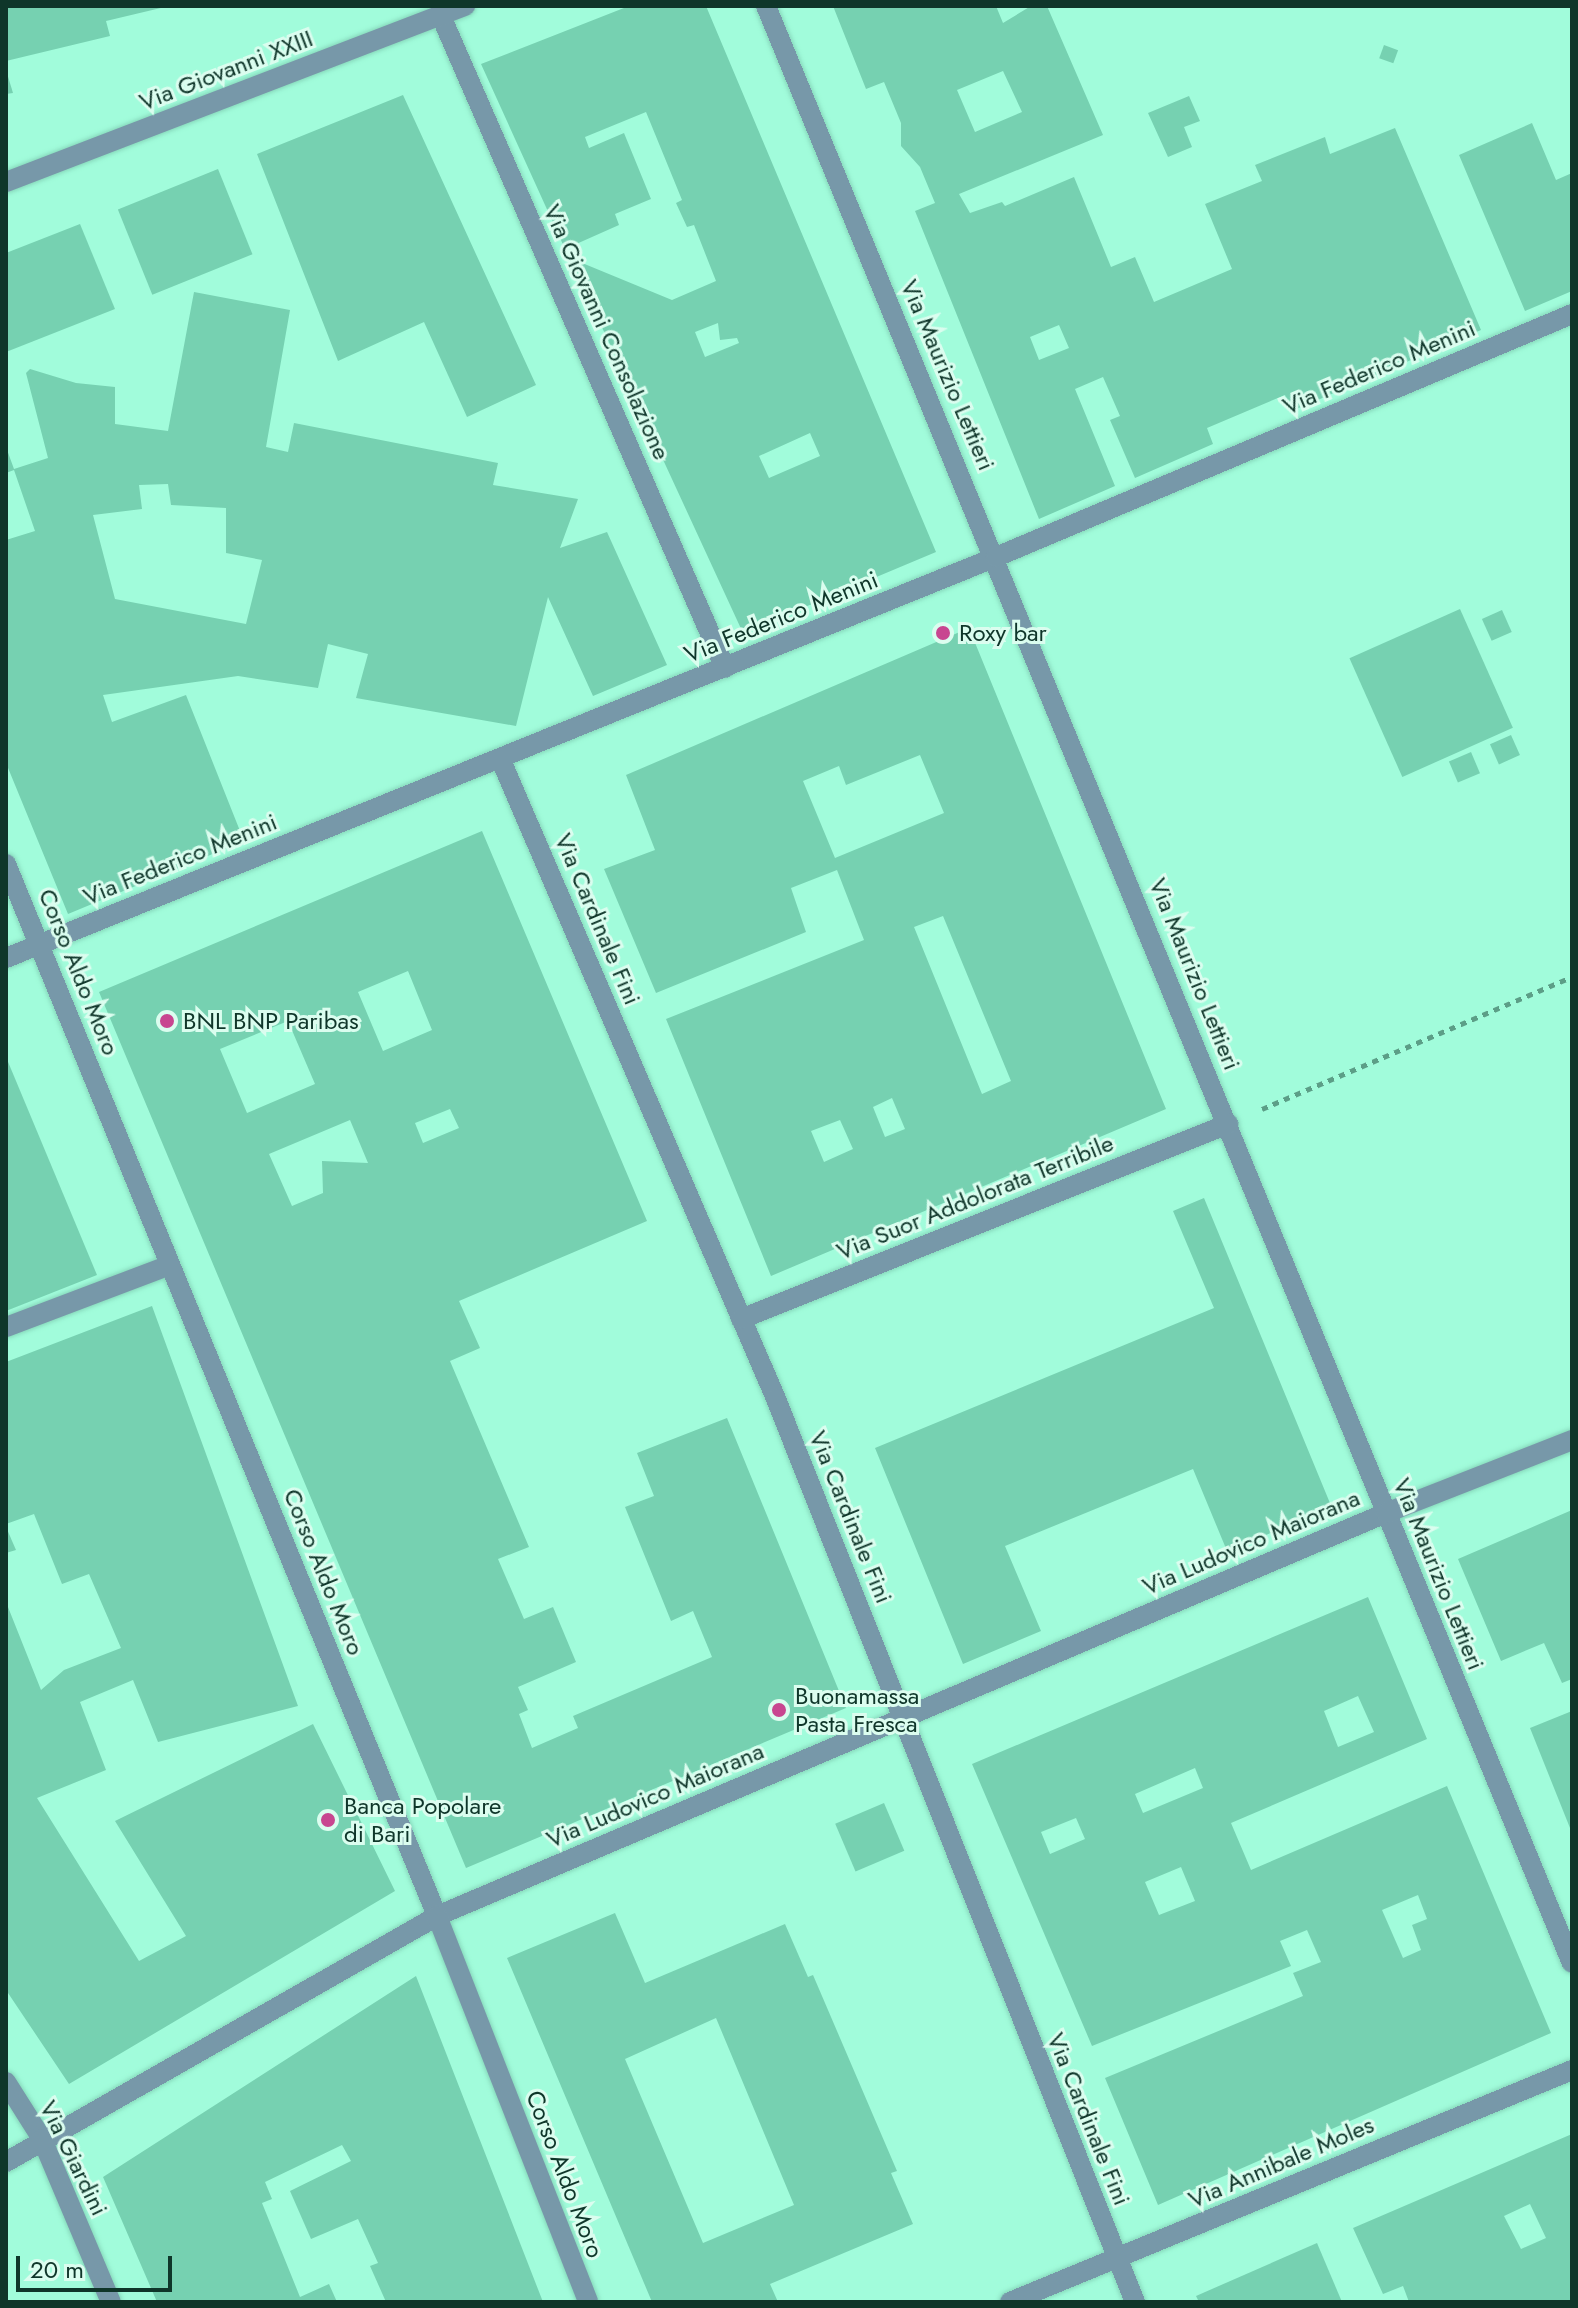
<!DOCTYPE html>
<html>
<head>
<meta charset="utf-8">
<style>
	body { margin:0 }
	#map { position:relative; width:1578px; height:2308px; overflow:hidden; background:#a1fcdb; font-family:Jost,sans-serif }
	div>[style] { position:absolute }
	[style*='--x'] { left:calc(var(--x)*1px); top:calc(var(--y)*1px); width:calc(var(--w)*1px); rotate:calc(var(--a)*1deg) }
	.building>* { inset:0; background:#76d1b1; transform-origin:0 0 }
	.path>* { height:5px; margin-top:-2.5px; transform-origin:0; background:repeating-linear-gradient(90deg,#5c9e87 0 6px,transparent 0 12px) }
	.roads { filter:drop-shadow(0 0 2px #87d8bb) drop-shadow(0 0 2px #87d8bb) }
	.minor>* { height:20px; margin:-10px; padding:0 10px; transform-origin:10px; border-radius:10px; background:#7798a9 }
	.tertiary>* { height:20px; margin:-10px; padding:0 10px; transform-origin:10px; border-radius:10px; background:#7798a9 }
	.dots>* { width:22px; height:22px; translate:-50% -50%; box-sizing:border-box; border:4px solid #dbfdef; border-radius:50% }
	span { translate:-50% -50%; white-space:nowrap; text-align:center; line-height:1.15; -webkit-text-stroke:6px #dbfdef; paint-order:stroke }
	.street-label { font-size:24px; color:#0f362a }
	.poi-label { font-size:24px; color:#0f362a }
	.left { translate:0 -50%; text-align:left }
	.frame { position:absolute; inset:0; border:8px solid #0f362a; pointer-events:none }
	.scale { position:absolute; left:16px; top:2256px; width:156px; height:36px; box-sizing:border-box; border:4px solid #0f362a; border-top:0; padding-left:10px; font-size:24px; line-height:28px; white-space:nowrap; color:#0f362a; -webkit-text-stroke:6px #dbfdef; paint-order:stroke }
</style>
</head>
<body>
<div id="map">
	<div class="building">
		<i style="clip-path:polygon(6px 6px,165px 6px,165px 7px,106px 21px,110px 36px,6px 61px)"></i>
		<i style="clip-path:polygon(evenodd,629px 6px,706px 6px,936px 552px,743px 633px,570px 258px,672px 300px,716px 281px,694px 225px,687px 227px,676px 203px,682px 200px,646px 112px,585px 137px,589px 148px,624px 133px,651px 199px,615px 214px,619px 225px,565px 249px,481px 64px,629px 6px,718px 323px,720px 340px,737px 338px,739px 343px,705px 357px,695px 332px,718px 323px,629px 6px,810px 433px,820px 456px,769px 478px,759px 456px,810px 433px)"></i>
		<i style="clip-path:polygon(evenodd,833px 6px,996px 6px,1003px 23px,1031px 6px,1047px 6px,1103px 135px,959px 194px,970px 213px,1002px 202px,1005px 206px,1074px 177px,1111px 267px,1135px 257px,1154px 302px,1232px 269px,1205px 204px,1262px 181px,1255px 165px,1325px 137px,1330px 154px,1395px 128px,1481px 330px,1292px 411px,1285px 395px,1207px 428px,1213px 444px,1135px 478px,1110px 420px,1120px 416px,1103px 377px,1075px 389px,1115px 486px,1039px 519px,915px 211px,935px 203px,920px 167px,901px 146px,901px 123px,884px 82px,866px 89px,833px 6px,1003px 71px,1022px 112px,975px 132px,957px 90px,1003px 71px,833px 6px,1059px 325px,1069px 348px,1039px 360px,1030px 337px,1059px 325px)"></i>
		<i style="left:1384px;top:45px;width:15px;height:14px;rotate:20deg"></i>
		<i style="clip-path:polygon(6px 70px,13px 93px,6px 94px)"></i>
		<i style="clip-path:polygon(403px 95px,536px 385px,467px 417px,424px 322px,338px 361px,257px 154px)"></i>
		<i style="clip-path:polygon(1189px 96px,1200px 121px,1184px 127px,1192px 147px,1168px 157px,1148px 113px)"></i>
		<i style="clip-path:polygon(1532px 123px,1556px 180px,1572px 173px,1572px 291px,1525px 311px,1459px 155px)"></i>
		<i style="left:218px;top:169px;width:92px;height:108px;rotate:68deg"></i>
		<i style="clip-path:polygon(80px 224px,115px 309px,6px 352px,6px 253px)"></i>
		<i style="clip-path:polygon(evenodd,194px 292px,290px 310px,266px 447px,288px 452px,294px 423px,498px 463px,493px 485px,578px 499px,560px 548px,607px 532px,667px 665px,593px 696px,548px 597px,516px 726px,356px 698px,368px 654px,328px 644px,318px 688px,238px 676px,103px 695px,112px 722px,186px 695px,244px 841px,68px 914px,6px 763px,6px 540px,35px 531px,14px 470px,6px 473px,6px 447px,14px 469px,48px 458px,26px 373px,30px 369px,76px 383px,115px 387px,115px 424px,168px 431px,194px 292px,168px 484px,171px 505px,226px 508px,226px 553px,262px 560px,246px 624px,115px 599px,93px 515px,142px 509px,139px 485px,168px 484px)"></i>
		<i style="left:1460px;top:609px;width:130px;height:121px;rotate:66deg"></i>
		<i style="left:1502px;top:610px;width:24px;height:22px;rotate:66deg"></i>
		<i style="clip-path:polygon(evenodd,969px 628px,1166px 1109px,771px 1276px,666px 1019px,864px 940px,837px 870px,791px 888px,806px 932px,656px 993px,604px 869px,655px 850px,626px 775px,969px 628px,920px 755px,944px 813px,835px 858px,803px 781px,839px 766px,846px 785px,920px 755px,969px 628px,943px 916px,1011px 1081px,982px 1094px,914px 927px,943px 916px,969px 628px,892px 1098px,905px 1129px,885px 1137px,873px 1107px,892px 1098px,969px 628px,840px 1120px,853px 1149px,824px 1162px,811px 1131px,840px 1120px)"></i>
		<i style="left:1511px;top:735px;width:22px;height:23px;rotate:66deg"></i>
		<i style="left:1471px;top:752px;width:23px;height:24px;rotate:67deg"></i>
		<i style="clip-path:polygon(evenodd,482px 831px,647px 1221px,459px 1301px,480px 1348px,450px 1361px,529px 1547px,498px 1559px,524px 1619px,553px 1607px,576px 1662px,518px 1687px,528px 1710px,519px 1714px,532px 1748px,578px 1728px,573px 1716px,712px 1657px,693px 1611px,671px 1621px,625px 1507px,654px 1496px,637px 1453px,727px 1418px,846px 1708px,466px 1868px,99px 992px,482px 831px,408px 971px,432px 1030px,383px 1051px,358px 992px,408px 971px,482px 831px,288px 1021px,315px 1084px,247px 1113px,220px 1049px,288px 1021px,482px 831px,450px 1109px,459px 1128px,423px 1143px,415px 1123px,450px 1109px,482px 831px,350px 1120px,368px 1163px,322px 1161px,323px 1193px,292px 1206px,269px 1154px,350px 1120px)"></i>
		<i style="clip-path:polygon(6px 1057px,97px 1275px,6px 1311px)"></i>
		<i style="clip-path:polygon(1204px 1198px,1332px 1508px,1227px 1551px,1193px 1469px,1005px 1546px,1041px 1631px,963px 1664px,875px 1448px,1214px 1308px,1173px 1211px)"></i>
		<i style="clip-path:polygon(152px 1306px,298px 1706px,158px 1742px,133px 1680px,80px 1702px,106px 1770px,37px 1798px,139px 1961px,186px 1936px,115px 1821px,313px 1724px,395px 1891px,69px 2084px,6px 1990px,6px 1602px,41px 1690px,64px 1670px,121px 1648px,89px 1574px,62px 1584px,34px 1514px,6px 1524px,6px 1362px)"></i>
		<i style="clip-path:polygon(1572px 1510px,1572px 1679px,1562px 1683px,1544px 1643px,1501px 1661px,1458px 1559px)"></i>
		<i style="clip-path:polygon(6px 1527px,16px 1550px,6px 1553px)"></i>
		<i style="clip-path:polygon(evenodd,1368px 1597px,1427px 1739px,1231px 1823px,1251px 1870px,1447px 1786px,1551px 2033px,1158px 2205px,1105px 2078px,1303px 1996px,1293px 1973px,1321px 1962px,1307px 1930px,1280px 1941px,1291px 1966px,1092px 2046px,972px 1764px,1368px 1597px,1358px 1696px,1374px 1732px,1338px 1747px,1324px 1711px,1358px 1696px,1368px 1597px,1195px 1768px,1203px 1788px,1143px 1813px,1135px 1794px,1195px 1768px,1368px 1597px,1076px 1818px,1085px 1839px,1050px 1854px,1041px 1832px,1076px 1818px,1368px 1597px,1181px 1867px,1195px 1901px,1159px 1915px,1145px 1882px,1181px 1867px,1368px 1597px,1418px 1895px,1427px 1919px,1412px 1925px,1421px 1950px,1403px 1958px,1382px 1910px,1418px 1895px)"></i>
		<i style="clip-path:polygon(1572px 1711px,1572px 1833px,1530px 1728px)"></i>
		<i style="left:884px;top:1803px;width:52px;height:53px;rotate:67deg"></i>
		<i style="clip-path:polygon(evenodd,615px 1913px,645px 1983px,785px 1924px,808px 1977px,813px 1975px,897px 2171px,891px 2173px,913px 2224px,770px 2284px,778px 2302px,652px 2302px,507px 1958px,615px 1913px,716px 2018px,794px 2205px,703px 2243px,625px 2059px,716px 2018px)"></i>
		<i style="clip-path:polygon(416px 1976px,543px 2302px,386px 2302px,370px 2266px,378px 2263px,358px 2219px,311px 2239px,290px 2191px,351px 2161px,342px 2145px,265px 2182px,272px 2199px,262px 2203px,300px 2297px,329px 2284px,337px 2302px,157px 2302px,103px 2177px)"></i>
		<i style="clip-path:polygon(evenodd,1572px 2134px,1572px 2302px,1409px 2302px,1403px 2286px,1383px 2294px,1353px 2228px,1572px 2134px,1530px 2204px,1546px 2238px,1521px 2249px,1504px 2216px,1530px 2204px)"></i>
		<i style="clip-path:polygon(1317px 2243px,1342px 2302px,1199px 2302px,1196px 2296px)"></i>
	</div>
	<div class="path">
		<i style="--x:1262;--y:1109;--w:337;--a:-23.1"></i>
	</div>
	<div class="roads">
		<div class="minor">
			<i style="--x:766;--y:6;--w:2116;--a:67.62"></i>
			<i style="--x:441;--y:16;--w:711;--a:66.46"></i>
			<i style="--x:6;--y:182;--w:492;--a:-21"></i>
			<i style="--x:500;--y:758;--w:698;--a:66.7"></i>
			<i style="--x:776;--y:1399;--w:972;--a:68.32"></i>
			<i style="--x:6;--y:958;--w:1068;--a:-22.05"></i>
			<i style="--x:996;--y:557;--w:625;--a:-22.87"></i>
			<i style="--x:741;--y:1319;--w:525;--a:-21.82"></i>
			<i style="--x:6;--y:1327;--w:175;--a:-20.7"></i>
			<i style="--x:6;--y:2082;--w:67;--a:57.7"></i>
			<i style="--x:42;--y:2139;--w:177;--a:67.1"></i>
			<i style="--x:6;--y:2162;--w:496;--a:-29.7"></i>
			<i style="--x:437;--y:1916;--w:1031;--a:-23.01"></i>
			<i style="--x:1386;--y:1513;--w:200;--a:-21.4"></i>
			<i style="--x:1010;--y:2302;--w:608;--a:-22.43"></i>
		</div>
		<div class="tertiary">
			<i style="--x:6;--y:864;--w:1137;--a:67.72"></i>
			<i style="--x:437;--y:1916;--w:414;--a:68.6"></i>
		</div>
	</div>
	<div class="dots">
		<i style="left:943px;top:633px;background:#c84690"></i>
		<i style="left:167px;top:1021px;background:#c84690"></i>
		<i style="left:779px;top:1710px;background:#c84690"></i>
		<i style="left:328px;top:1820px;background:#c84690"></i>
	</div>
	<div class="street-label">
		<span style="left:226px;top:70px;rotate:-21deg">Via Giovanni XXIII</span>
		<span style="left:607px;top:332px;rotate:66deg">Via Giovanni Consolazione</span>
		<span style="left:1379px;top:367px;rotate:-23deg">Via Federico Menini</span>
		<span style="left:948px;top:375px;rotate:67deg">Via Maurizio Lettieri</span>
		<span style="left:781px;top:617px;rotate:-22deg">Via Federico Menini</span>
		<span style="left:180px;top:859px;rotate:-22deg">Via Federico Menini</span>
		<span style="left:598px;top:919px;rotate:67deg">Via Cardinale Fini</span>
		<span style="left:79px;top:972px;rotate:68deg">Corso Aldo Moro</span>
		<span style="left:1195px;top:974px;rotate:68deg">Via Maurizio Lettieri</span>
		<span style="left:975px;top:1197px;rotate:-22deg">Via Suor Addolorata Terribile</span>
		<span style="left:851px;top:1517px;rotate:68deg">Via Cardinale Fini</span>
		<span style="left:1251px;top:1542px;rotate:-23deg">Via Ludovico Maiorana</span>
		<span style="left:324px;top:1572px;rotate:68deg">Corso Aldo Moro</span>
		<span style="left:1439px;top:1574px;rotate:68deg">Via Maurizio Lettieri</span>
		<span style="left:655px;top:1795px;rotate:-23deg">Via Ludovico Maiorana</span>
		<span style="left:1089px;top:2119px;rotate:68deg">Via Cardinale Fini</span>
		<span style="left:74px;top:2158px;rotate:64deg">Via Giardini</span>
		<span style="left:1281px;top:2162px;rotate:-23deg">Via Annibale Moles</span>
		<span style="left:565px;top:2174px;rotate:69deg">Corso Aldo Moro</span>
	</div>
	<div class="poi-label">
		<span class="left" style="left:959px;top:633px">Roxy bar</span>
		<span class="left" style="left:183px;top:1021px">BNL BNP Paribas</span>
		<span class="left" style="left:795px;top:1710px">Buonamassa<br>Pasta Fresca</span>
		<span class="left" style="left:344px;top:1820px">Banca Popolare<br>di Bari</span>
	</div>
	<div class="frame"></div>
	<div class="scale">20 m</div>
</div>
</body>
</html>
